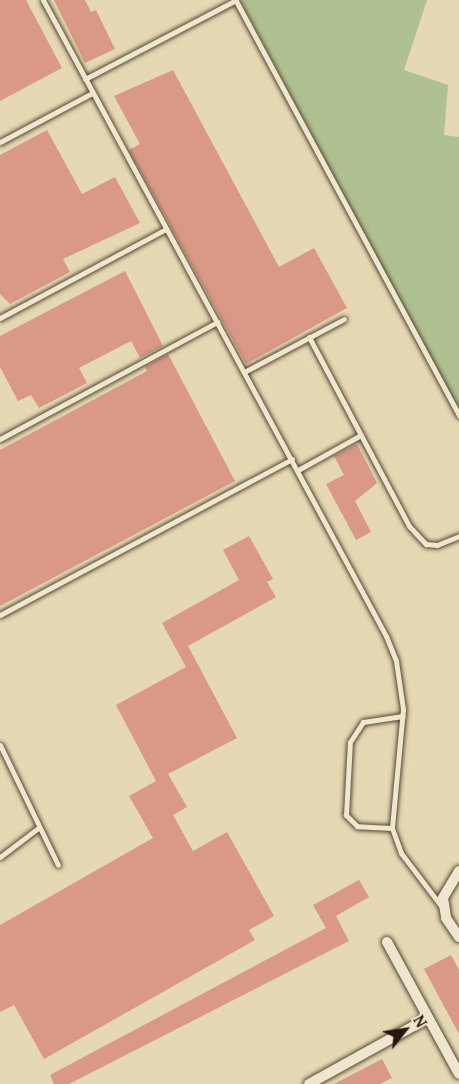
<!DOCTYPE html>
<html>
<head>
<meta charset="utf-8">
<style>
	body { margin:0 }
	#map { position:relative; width:459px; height:1084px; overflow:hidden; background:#e5d8b3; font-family:"Gentium Book Plus",serif }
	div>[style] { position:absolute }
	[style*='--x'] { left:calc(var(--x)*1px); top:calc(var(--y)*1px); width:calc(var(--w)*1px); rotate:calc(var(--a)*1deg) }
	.green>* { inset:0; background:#afc091 }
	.building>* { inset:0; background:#da9887 }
	.roads { filter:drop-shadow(0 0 2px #564735) drop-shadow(0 0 2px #564735) }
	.lane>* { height:5px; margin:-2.5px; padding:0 2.5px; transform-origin:2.5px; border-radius:2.5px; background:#eee6ce }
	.street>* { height:10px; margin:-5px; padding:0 5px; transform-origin:5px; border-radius:5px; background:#eee6ce }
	span { translate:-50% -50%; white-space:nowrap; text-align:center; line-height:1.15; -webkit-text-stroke:6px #eee6ce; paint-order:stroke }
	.north { position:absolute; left:375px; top:1000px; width:60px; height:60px; -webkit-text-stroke:4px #eee6ce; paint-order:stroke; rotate:60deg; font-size:16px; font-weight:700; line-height:24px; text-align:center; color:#26170b }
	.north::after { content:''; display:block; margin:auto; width:21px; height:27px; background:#26170b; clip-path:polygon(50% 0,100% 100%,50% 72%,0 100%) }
</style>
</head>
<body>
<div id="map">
	<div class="green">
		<i style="clip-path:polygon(240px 0,427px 0,404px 70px,448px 85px,444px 135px,459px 137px,459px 411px)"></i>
	</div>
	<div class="building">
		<i style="clip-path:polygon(0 0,26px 0,62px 68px,0 101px)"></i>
		<i style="clip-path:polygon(54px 0,85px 0,91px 12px,96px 10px,115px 49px,85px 63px)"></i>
		<i style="clip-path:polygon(173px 70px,279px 267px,314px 248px,347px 308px,246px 364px,129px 150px,140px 144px,114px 96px)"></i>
		<i style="clip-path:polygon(47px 130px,82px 194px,115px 177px,140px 223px,63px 259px,70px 272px,10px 304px,0 294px,0 155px)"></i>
		<i style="clip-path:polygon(125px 271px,163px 346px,140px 358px,131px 341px,79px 368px,87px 383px,39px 408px,31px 395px,18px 401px,0 367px,0 336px)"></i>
		<i style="clip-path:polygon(168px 354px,235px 481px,0 606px,0 450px,147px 371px,145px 367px)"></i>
		<i style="clip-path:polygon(357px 444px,377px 483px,355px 501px,371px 532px,356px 540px,326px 484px,344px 475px,334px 456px)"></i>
		<i style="clip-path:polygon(249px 536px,273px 579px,267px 582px,276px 597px,188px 646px,237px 738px,168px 774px,187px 807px,173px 815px,193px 851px,227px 832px,274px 916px,249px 930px,255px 940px,44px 1059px,14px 1005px,0 1012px,0 925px,153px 838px,129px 796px,156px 781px,116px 705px,186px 667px,162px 623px,239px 580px,223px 550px)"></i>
		<i style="clip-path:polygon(359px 880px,369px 897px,336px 916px,349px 941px,69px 1084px,54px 1084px,50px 1075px,326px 928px,313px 905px)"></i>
		<i style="clip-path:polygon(451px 955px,459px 970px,459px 1034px,424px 969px)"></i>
		<i style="clip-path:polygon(382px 1059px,392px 1078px,380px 1084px,334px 1084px)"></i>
	</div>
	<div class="roads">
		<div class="lane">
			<i style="--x:43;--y:0;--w:723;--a:61.66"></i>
			<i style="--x:386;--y:636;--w:27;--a:68"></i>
			<i style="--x:396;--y:661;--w:49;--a:81.7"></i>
			<i style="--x:403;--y:709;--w:120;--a:95.3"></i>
			<i style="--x:392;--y:828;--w:27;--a:70"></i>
			<i style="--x:401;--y:853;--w:68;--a:52.8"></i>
			<i style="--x:236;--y:1;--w:471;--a:61.7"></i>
			<i style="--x:85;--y:79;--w:170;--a:-27.6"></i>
			<i style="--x:0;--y:142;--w:104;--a:-28"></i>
			<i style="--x:0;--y:318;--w:188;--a:-28.2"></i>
			<i style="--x:309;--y:337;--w:214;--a:62.1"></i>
			<i style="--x:409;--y:526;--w:25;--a:47"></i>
			<i style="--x:426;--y:544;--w:11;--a:5"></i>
			<i style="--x:437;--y:545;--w:24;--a:-22"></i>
			<i style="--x:244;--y:372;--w:113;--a:-27.9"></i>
			<i style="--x:0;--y:439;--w:247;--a:-28.3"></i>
			<i style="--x:298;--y:470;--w:72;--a:-29.1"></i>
			<i style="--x:0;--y:615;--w:331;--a:-28.1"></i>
			<i style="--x:0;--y:745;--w:133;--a:64.2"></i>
			<i style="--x:392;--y:828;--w:35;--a:-177"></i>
			<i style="--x:357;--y:826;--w:16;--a:-135"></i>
			<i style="--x:346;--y:815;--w:73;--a:-86.9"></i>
			<i style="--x:350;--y:742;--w:24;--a:-57"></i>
			<i style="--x:363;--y:722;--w:40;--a:-8.5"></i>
			<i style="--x:0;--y:857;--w:48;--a:-37.3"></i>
		</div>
		<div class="street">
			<i style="--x:459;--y:871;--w:31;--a:121"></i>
			<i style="--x:443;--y:898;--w:20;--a:81"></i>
			<i style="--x:446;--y:918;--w:23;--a:56"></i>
			<i style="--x:387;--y:942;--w:150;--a:61.4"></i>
			<i style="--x:309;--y:1084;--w:136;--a:-29"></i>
		</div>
	</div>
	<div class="north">N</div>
</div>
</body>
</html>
